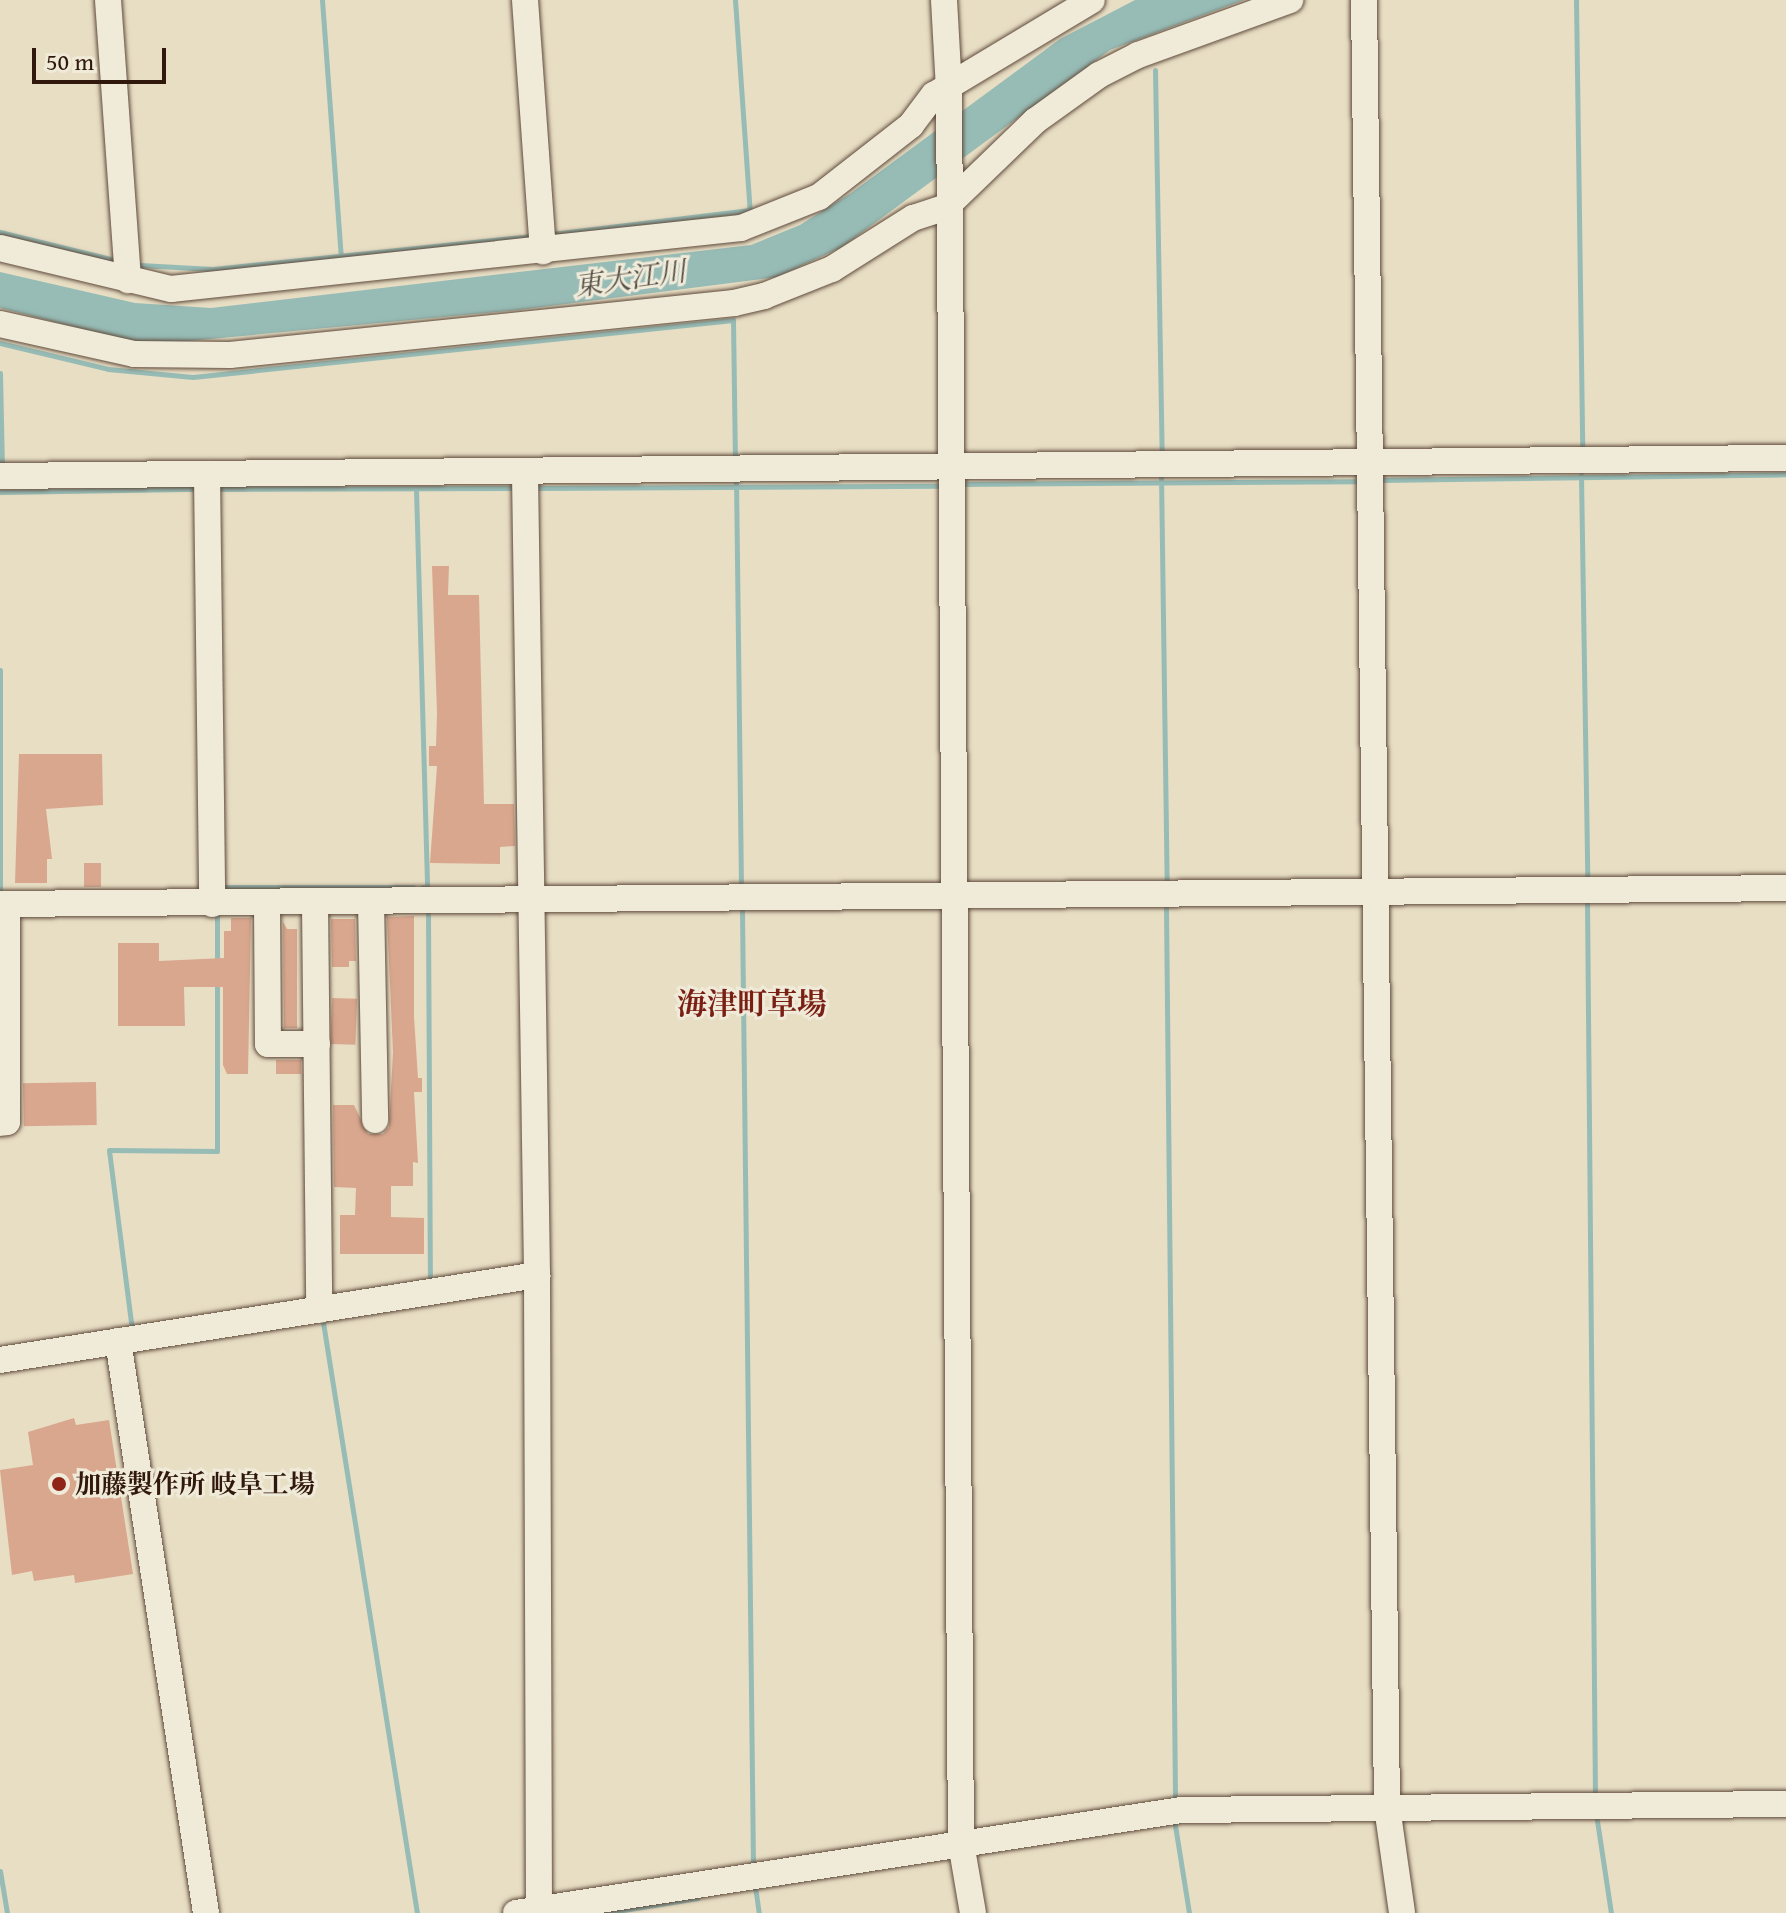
<!DOCTYPE html>
<html>
<head>
<meta charset="utf-8">
<style>
	body { margin:0 }
	#map { position:relative; width:1786px; height:1913px; overflow:hidden; background:#e8dec4; font-family:"Gentium Book Plus","Noto Serif JP",serif }
	div>[style] { position:absolute }
	[style*='--x'] { left:calc(var(--x)*1px); top:calc(var(--y)*1px); width:calc(var(--w)*1px); rotate:calc(var(--a)*1deg) }
	.water>* { inset:0; background:#97bcb6 }
	.stream>* { height:5px; margin:-2.5px; padding:0 2.5px; transform-origin:2.5px; border-radius:2.5px; background:#97bcb6 }
	.building>* { inset:0; background:#d9a78e; transform-origin:0 0 }
	.roads { filter:drop-shadow(0 0 2px #5f4a3b) drop-shadow(0 0 2px #5f4a3b) }
	.minor>* { height:26px; margin:-13px; padding:0 13px; transform-origin:13px; border-radius:13px; background:#f0ead9 }
	.dots>* { width:22px; height:22px; translate:-50% -50%; box-sizing:border-box; border:4px solid #f0ead9; border-radius:50% }
	span { translate:-50% -50%; white-space:nowrap; text-align:center; line-height:1.15; -webkit-text-stroke:6px #f0ead9; paint-order:stroke }
	.poi-label { font-size:26px; color:#31180d; font-weight:700 }
	.left { translate:0 -50%; text-align:left }
	.water-label { font-size:28px; color:#555148; font-style:italic }
	.quarter-label { font-size:30px; color:#7a1f14; font-weight:700 }
	.scale { position:absolute; left:32px; top:48px; width:134px; height:36px; box-sizing:border-box; border:4px solid #31180d; border-top:0; padding-left:10px; font-size:24px; line-height:28px; white-space:nowrap; color:#31180d; -webkit-text-stroke:6px #f0ead9; paint-order:stroke }
</style>
</head>
<body>
<div id="map">
	<div class="water">
		<i style="clip-path:polygon(1135px 0,1244px 0,1110px 50px,842px 247px,777px 277px,519px 310px,167px 343px,130px 341px,0 308px,0 272px,135px 303px,211px 308px,751px 245px,800px 225px,851px 193px,1060px 39px)"></i>
	</div>
	<div class="stream">
		<i style="--x:322;--y:0;--w:257;--a:85.8"></i>
		<i style="--x:735;--y:0;--w:213;--a:86"></i>
		<i style="--x:1576;--y:0;--w:451;--a:89.2"></i>
		<i style="--x:1155;--y:70;--w:387;--a:89"></i>
		<i style="--x:0;--y:232;--w:118;--a:13.7"></i>
		<i style="--x:552;--y:234;--w:199;--a:-6.9"></i>
		<i style="--x:140;--y:265;--w:73;--a:3.1"></i>
		<i style="--x:213;--y:269;--w:322;--a:-5.9"></i>
		<i style="--x:0;--y:343;--w:111;--a:13.5"></i>
		<i style="--x:108;--y:369;--w:85;--a:5.4"></i>
		<i style="--x:193;--y:377;--w:543;--a:-6.03"></i>
		<i style="--x:733;--y:320;--w:139;--a:89.2"></i>
		<i style="--x:0;--y:373;--w:95;--a:88.8"></i>
		<i style="--x:1161;--y:475;--w:408;--a:89.2"></i>
		<i style="--x:1581;--y:475;--w:402;--a:89.1"></i>
		<i style="--x:736;--y:478;--w:408;--a:89.3"></i>
		<i style="--x:1379;--y:480;--w:407;--a:-0.8"></i>
		<i style="--x:960;--y:484;--w:402;--a:-0.4"></i>
		<i style="--x:535;--y:488;--w:406;--a:-0.3"></i>
		<i style="--x:217;--y:489;--w:298;--a:-0.2"></i>
		<i style="--x:416;--y:489;--w:398;--a:88.4"></i>
		<i style="--x:427;--y:887;--w:4;--a:180"></i>
		<i style="--x:0;--y:492;--w:199;--a:-0.9"></i>
		<i style="--x:0;--y:670;--w:220;--a:90"></i>
		<i style="--x:226;--y:887;--w:187;--a:0"></i>
		<i style="--x:1587;--y:900;--w:897;--a:89.49"></i>
		<i style="--x:1166;--y:907;--w:894;--a:89.42"></i>
		<i style="--x:742;--y:911;--w:956;--a:89.34"></i>
		<i style="--x:428;--y:913;--w:369;--a:89.7"></i>
		<i style="--x:217;--y:963;--w:48;--a:-90"></i>
		<i style="--x:322;--y:1316;--w:605;--a:80.96"></i>
		<i style="--x:132;--y:1330;--w:181;--a:-97.3"></i>
		<i style="--x:109;--y:1150;--w:108;--a:0.5"></i>
		<i style="--x:217;--y:1151;--w:170;--a:-90"></i>
		<i style="--x:1596;--y:1814;--w:100;--a:81.4"></i>
		<i style="--x:1174;--y:1819;--w:95;--a:80.9"></i>
		<i style="--x:0;--y:1871;--w:43;--a:80.5"></i>
		<i style="--x:755;--y:1886;--w:27;--a:82"></i>
		<i style="--x:605;--y:1913;--w:94;--a:-9.2"></i>
	</div>
	<div class="building">
		<i style="clip-path:polygon(432px 566px,449px 566px,448px 595px,479px 595px,484px 804px,514px 804px,515px 846px,500px 847px,500px 864px,430px 863px,437px 766px,429px 766px,429px 746px,436px 746px,437px 713px)"></i>
		<i style="clip-path:polygon(19px 754px,102px 754px,103px 805px,46px 809px,52px 859px,47px 859px,47px 883px,15px 883px)"></i>
		<i style="left:84px;top:863px;width:17px;height:24px"></i>
		<i style="clip-path:polygon(414px 916px,414px 1017px,418px 1078px,422px 1078px,422px 1092px,414px 1092px,418px 1163px,413px 1162px,413px 1186px,391px 1186px,391px 1217px,424px 1218px,424px 1254px,340px 1254px,340px 1215px,355px 1215px,356px 1188px,334px 1187px,333px 1105px,354px 1105px,368px 1134px,383px 1134px,389px 1127px,393px 1052px,387px 917px)"></i>
		<i style="clip-path:polygon(231px 918px,251px 918px,248px 1074px,227px 1074px,223px 1065px,223px 987px,184px 987px,185px 1026px,118px 1026px,118px 943px,159px 943px,159px 961px,224px 958px,224px 931px,231px 931px)"></i>
		<i style="clip-path:polygon(331px 919px,355px 919px,356px 961px,349px 961px,349px 967px,332px 967px)"></i>
		<i style="clip-path:polygon(283px 922px,287px 929px,297px 929px,297px 1028px,284px 1028px)"></i>
		<i style="left:332px;top:998px;width:25px;height:46px;rotate:2deg"></i>
		<i style="left:276px;top:1060px;width:25px;height:14px"></i>
		<i style="left:96px;top:1082px;width:43px;height:73px;rotate:89deg"></i>
		<i style="clip-path:polygon(74px 1418px,76px 1425px,109px 1420px,133px 1574px,75px 1583px,74px 1575px,34px 1581px,32px 1571px,12px 1575px,0 1470px,33px 1465px,28px 1432px)"></i>
	</div>
	<div class="roads">
		<div class="minor">
			<i style="--x:108;--y:0;--w:281;--a:85.9"></i>
			<i style="--x:525;--y:0;--w:252;--a:85.9"></i>
			<i style="--x:944;--y:0;--w:89;--a:86.8"></i>
			<i style="--x:949;--y:89;--w:1754;--a:89.61"></i>
			<i style="--x:961;--y:1843;--w:71;--a:80.3"></i>
			<i style="--x:1364;--y:0;--w:1807;--a:89.27"></i>
			<i style="--x:1387;--y:1807;--w:107;--a:81.9"></i>
			<i style="--x:0;--y:248;--w:176;--a:13.5"></i>
			<i style="--x:171;--y:289;--w:573;--a:-6.11"></i>
			<i style="--x:741;--y:228;--w:84;--a:-21.7"></i>
			<i style="--x:819;--y:197;--w:117;--a:-38"></i>
			<i style="--x:911;--y:125;--w:38;--a:-53"></i>
			<i style="--x:934;--y:95;--w:184;--a:-31"></i>
			<i style="--x:0;--y:324;--w:137;--a:12.6"></i>
			<i style="--x:134;--y:354;--w:96;--a:0.6"></i>
			<i style="--x:230;--y:355;--w:507;--a:-5.89"></i>
			<i style="--x:734;--y:303;--w:31;--a:-13"></i>
			<i style="--x:764;--y:296;--w:73;--a:-21.7"></i>
			<i style="--x:832;--y:269;--w:96;--a:-32.2"></i>
			<i style="--x:913;--y:218;--w:35;--a:-18"></i>
			<i style="--x:946;--y:207;--w:124;--a:-44"></i>
			<i style="--x:1035;--y:121;--w:79;--a:-35.7"></i>
			<i style="--x:1099;--y:75;--w:44;--a:-27.1"></i>
			<i style="--x:1138;--y:55;--w:162;--a:-19.9"></i>
			<i style="--x:207;--y:474;--w:430;--a:89.3"></i>
			<i style="--x:525;--y:474;--w:801;--a:89.14"></i>
			<i style="--x:537;--y:1275;--w:638;--a:89.82"></i>
			<i style="--x:0;--y:476;--w:1786;--a:-0.58"></i>
			<i style="--x:371;--y:902;--w:218;--a:88.9"></i>
			<i style="--x:315;--y:903;--w:407;--a:89.4"></i>
			<i style="--x:0;--y:904;--w:1786;--a:-0.51"></i>
			<i style="--x:267;--y:904;--w:140;--a:89.6"></i>
			<i style="--x:268;--y:1044;--w:49;--a:0"></i>
			<i style="--x:0;--y:1123;--w:7;--a:-8"></i>
			<i style="--x:7;--y:1122;--w:218;--a:-90"></i>
			<i style="--x:118;--y:1341;--w:579;--a:81.25"></i>
			<i style="--x:0;--y:1360;--w:544;--a:-8.99"></i>
			<i style="--x:516;--y:1913;--w:673;--a:-8.8"></i>
			<i style="--x:1181;--y:1810;--w:605;--a:-0.57"></i>
		</div>
	</div>
	<div class="dots">
		<i style="left:59px;top:1484px;background:#8f2418"></i>
	</div>
	<div class="poi-label">
		<span class="left" style="left:75px;top:1484px">加藤製作所 岐阜工場</span>
	</div>
	<div class="water-label">
		<span style="left:630px;top:278px;rotate:-8deg">東大江川</span>
	</div>
	<div class="quarter-label">
		<span style="left:752px;top:1003px">海津町草場</span>
	</div>
	<div class="scale">50 m</div>
</div>
</body>
</html>
